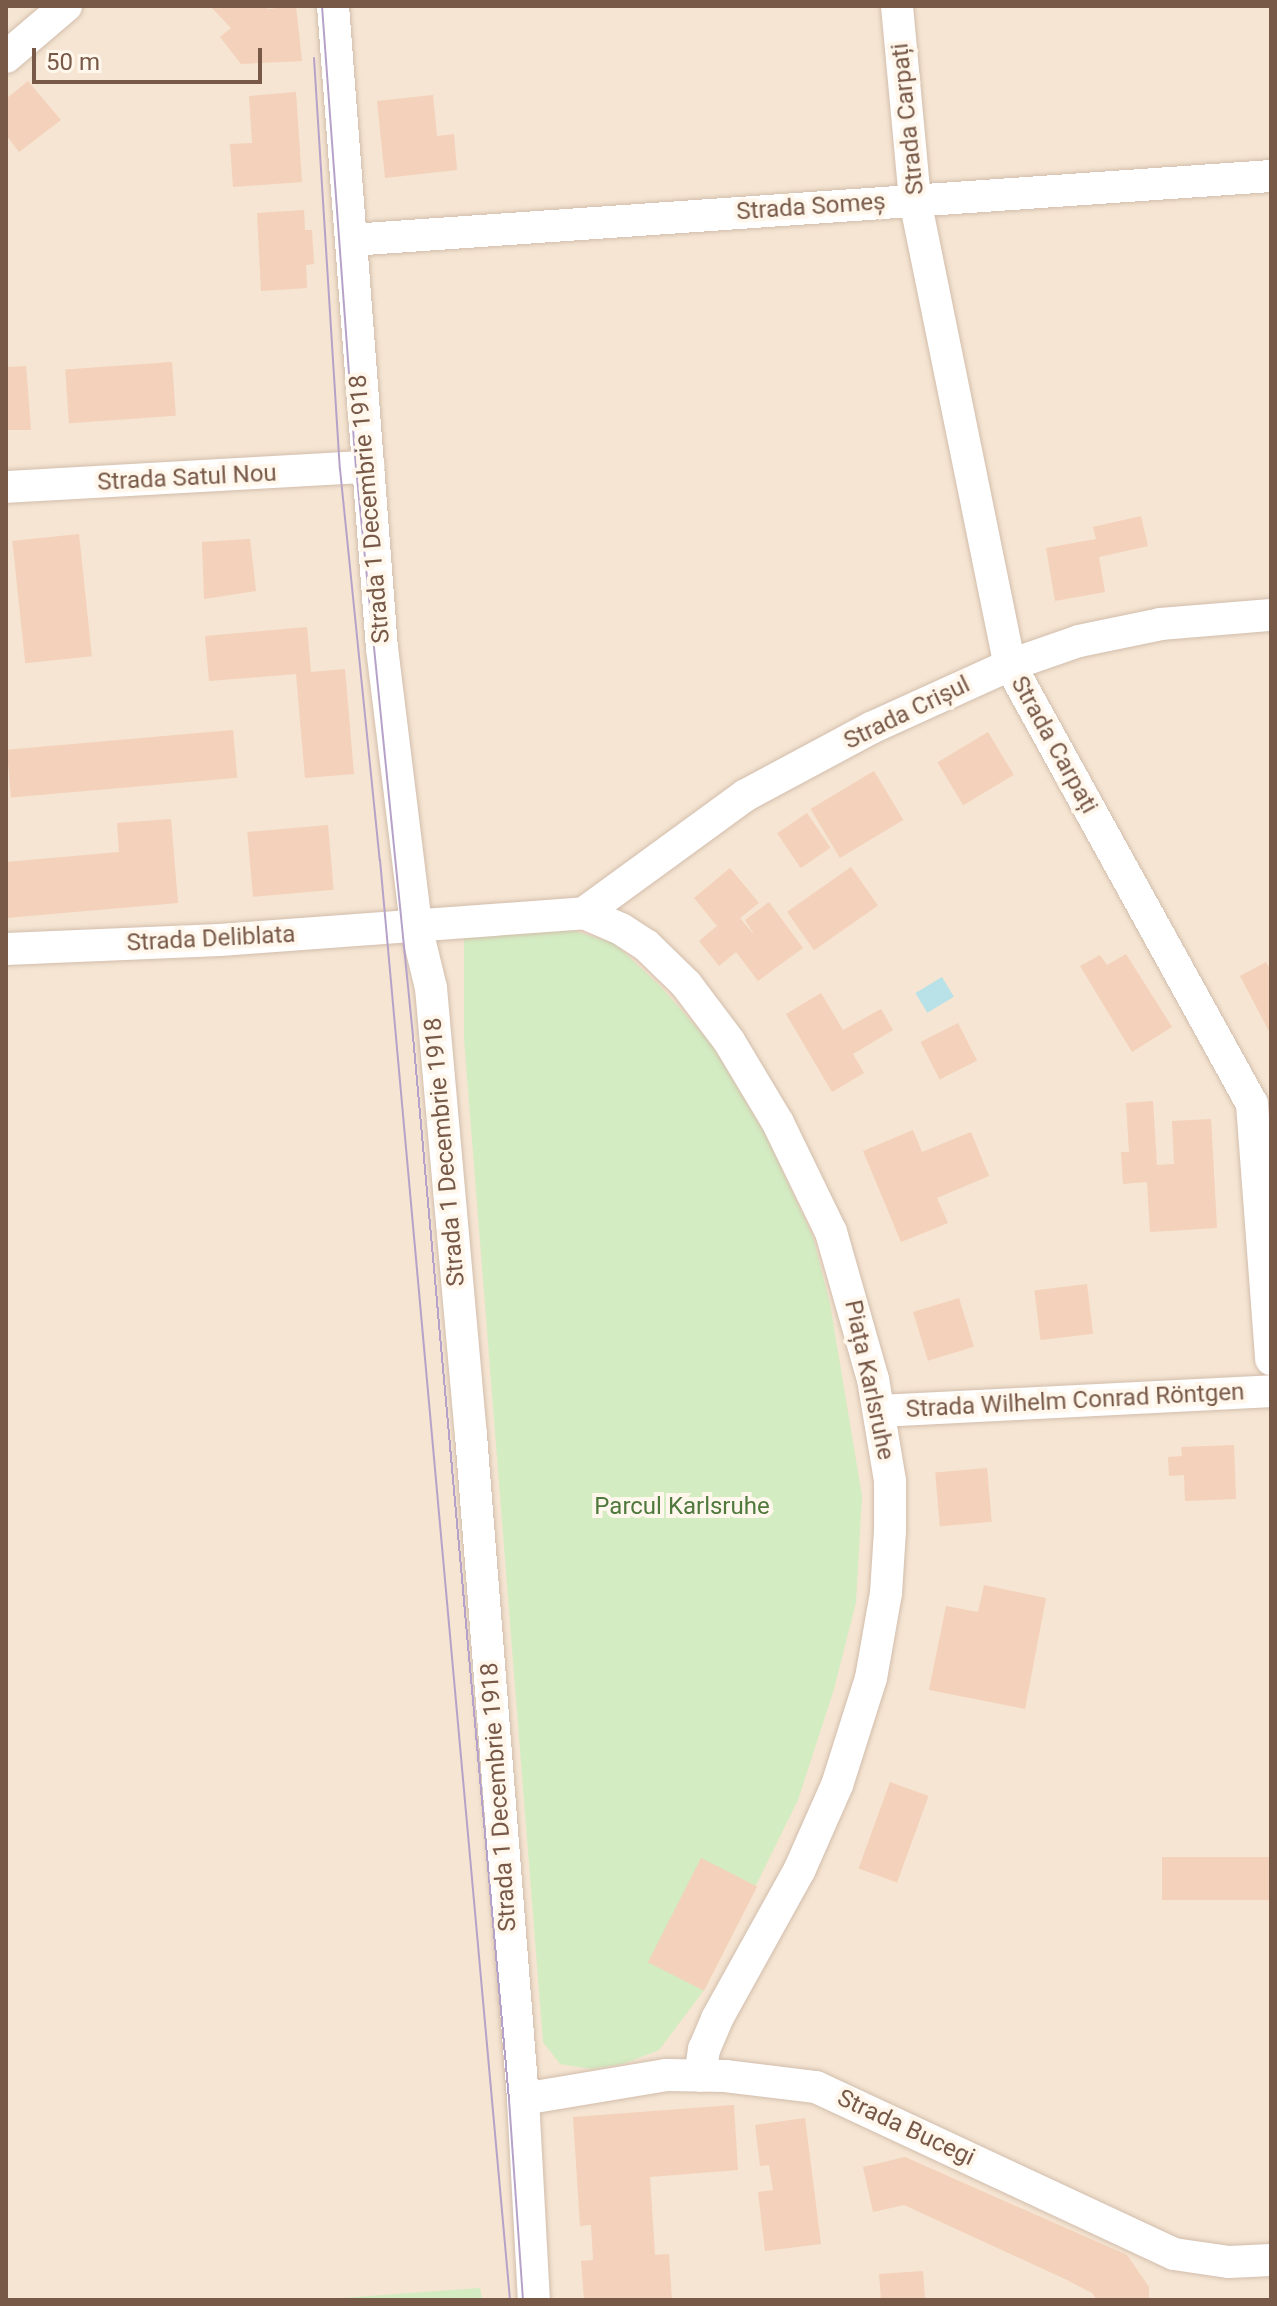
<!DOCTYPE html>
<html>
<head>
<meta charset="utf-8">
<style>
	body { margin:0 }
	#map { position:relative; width:1277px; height:2306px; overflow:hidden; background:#fdf3e4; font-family:Roboto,sans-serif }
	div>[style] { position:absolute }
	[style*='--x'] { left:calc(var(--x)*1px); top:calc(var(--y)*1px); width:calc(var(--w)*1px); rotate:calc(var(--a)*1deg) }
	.residential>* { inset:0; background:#f5e5d2; transform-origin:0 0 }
	.green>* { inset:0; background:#d3ecc2 }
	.water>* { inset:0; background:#b8e2e8; transform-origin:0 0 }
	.building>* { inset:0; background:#f4d1ba; transform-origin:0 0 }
	.roads { filter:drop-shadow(0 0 2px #d2bdac) drop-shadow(0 0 2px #d2bdac) }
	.street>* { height:32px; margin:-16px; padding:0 16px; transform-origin:16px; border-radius:16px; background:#fff }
	.tram>* { height:2px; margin:-1px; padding:0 1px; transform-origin:1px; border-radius:1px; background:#b6a2c8 }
	span { translate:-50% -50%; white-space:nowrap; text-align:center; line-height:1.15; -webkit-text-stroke:8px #fff7ec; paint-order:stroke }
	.street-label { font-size:24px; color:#785948 }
	.park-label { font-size:24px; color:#4f783c }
	.frame { position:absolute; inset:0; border:8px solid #785948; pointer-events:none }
	.scale { position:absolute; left:32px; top:48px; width:230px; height:36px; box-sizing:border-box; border:4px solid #785948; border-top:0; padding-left:10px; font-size:24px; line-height:28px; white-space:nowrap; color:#785948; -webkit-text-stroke:6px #fff7ec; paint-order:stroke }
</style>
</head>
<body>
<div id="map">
	<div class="residential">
		<i style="left:6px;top:6px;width:1265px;height:2294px"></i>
	</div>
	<div class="green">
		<i style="clip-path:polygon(555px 925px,614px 943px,660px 986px,712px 1045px,766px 1136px,813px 1237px,830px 1304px,862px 1496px,856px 1602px,834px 1689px,798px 1800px,704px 1990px,659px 2050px,623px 2064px,592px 2069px,560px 2064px,543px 2042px,464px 1038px,464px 930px)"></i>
		<i style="clip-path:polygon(480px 2288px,482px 2300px,314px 2300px)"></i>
	</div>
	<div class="water">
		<i style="left:942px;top:977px;width:23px;height:31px;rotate:59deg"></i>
	</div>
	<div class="building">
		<i style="clip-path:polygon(210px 6px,265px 6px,268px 9px,296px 6px,302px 61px,241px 64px,220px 37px,231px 28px)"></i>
		<i style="clip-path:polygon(28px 81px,61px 120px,19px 152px,6px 135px,6px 99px)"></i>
		<i style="clip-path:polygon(296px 92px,302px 182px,233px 187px,230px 144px,252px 143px,249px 96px)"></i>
		<i style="clip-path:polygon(433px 95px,437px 136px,454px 134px,457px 170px,385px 178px,377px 101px)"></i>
		<i style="clip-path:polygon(304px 210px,305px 230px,312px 230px,314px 264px,306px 265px,307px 288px,261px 291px,257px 213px)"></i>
		<i style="left:172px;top:362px;width:54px;height:107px;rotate:86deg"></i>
		<i style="clip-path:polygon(26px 366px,31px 430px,6px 430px,6px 367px)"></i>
		<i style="clip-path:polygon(1141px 516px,1148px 546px,1099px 557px,1105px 592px,1055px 601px,1046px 548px,1096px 539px,1093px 527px)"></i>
		<i style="left:79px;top:534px;width:123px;height:67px;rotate:84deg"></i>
		<i style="clip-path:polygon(250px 539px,256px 591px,204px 599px,202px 542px)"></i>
		<i style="clip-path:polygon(307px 627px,311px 672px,345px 669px,354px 774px,305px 778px,296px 674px,209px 681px,205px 636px)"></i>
		<i style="left:233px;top:730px;width:48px;height:227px;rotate:85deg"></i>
		<i style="left:988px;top:732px;width:50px;height:59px;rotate:59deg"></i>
		<i style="left:874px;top:771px;width:57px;height:74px;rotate:59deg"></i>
		<i style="left:807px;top:813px;width:42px;height:36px;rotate:56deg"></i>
		<i style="clip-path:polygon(171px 819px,178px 903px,6px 918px,6px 862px,119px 852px,117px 823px)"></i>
		<i style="left:328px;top:825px;width:65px;height:81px;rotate:85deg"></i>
		<i style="left:851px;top:867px;width:47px;height:78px;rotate:55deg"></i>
		<i style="clip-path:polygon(730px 868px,759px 903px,740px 918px,755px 936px,745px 920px,769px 902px,803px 948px,758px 981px,736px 952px,719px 966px,699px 941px,717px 926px,694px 898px)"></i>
		<i style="clip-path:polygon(1126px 954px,1172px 1027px,1132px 1052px,1080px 966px,1100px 955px,1107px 965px)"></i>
		<i style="clip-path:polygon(1266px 962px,1271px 971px,1271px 1035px,1240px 976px)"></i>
		<i style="clip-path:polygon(821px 993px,843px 1030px,881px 1009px,893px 1030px,853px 1054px,864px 1073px,832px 1092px,786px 1014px)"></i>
		<i style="left:958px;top:1023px;width:42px;height:42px;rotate:63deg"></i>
		<i style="clip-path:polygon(1153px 1101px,1157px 1165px,1174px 1164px,1172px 1121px,1211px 1119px,1217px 1228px,1150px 1232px,1147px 1182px,1123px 1184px,1121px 1152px,1129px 1152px,1126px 1103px)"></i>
		<i style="clip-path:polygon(913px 1130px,922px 1152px,971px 1132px,989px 1176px,937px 1198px,948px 1223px,901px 1242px,863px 1151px)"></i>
		<i style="left:1087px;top:1284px;width:50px;height:53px;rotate:83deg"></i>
		<i style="left:959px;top:1298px;width:51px;height:48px;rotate:73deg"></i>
		<i style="clip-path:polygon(1234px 1445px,1236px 1499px,1185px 1501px,1184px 1475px,1169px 1476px,1168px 1457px,1182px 1456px,1181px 1447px)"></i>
		<i style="left:987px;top:1468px;width:54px;height:52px;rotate:85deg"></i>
		<i style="clip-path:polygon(984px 1585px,1046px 1598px,1025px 1709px,929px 1690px,946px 1606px,978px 1612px)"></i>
		<i style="left:890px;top:1782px;width:41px;height:92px;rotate:20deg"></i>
		<i style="left:1271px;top:1857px;width:43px;height:109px;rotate:90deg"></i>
		<i style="left:701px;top:1858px;width:63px;height:117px;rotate:27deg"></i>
		<i style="clip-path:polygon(734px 2105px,738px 2170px,650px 2177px,655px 2255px,669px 2254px,672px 2300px,584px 2300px,581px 2261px,593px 2260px,591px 2225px,580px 2226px,573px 2117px)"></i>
		<i style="clip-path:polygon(805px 2118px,821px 2244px,765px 2251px,758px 2192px,773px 2190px,769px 2165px,760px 2166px,755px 2125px)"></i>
		<i style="clip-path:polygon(905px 2157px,1127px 2255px,1149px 2287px,1149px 2300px,1097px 2300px,1092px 2293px,1065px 2279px,904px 2205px,873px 2212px,863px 2167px)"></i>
		<i style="left:923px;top:2271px;width:29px;height:44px;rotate:86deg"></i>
	</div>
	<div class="roads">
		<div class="street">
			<i style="--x:333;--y:6;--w:644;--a:85.64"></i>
			<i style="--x:382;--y:648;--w:280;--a:83"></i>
			<i style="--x:416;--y:926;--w:64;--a:76.4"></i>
			<i style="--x:431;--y:988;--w:449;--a:84.9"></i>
			<i style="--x:471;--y:1435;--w:666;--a:85.52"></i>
			<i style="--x:523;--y:2099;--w:201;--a:86.9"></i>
			<i style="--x:897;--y:6;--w:195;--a:84.7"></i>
			<i style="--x:915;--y:200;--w:475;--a:78.5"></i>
			<i style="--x:1010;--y:665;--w:501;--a:61.13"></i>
			<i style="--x:1252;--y:1104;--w:256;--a:85.7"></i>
			<i style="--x:6;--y:57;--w:79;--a:-40.4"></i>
			<i style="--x:351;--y:240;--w:922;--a:-3.98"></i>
			<i style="--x:6;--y:487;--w:363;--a:-3.2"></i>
			<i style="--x:584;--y:913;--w:200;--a:-36.1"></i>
			<i style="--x:746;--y:795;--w:142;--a:-28.2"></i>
			<i style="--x:871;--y:728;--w:153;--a:-24.4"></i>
			<i style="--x:1010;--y:665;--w:73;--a:-19.2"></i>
			<i style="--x:1079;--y:641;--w:84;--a:-11.7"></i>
			<i style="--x:1161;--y:624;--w:110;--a:-4.7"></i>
			<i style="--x:6;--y:949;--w:214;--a:-2.4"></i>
			<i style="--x:220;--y:940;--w:365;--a:-4.2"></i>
			<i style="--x:584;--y:913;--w:40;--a:23.4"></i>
			<i style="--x:621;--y:929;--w:30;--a:33"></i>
			<i style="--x:646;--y:945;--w:56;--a:44.3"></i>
			<i style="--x:686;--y:984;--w:71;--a:53"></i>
			<i style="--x:729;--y:1041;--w:96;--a:59.1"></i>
			<i style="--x:778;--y:1123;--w:121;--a:64.1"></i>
			<i style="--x:831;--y:1232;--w:153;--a:74.1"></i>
			<i style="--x:873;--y:1379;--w:103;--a:80.5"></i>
			<i style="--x:890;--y:1481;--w:50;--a:90"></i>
			<i style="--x:890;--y:1531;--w:62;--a:93.7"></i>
			<i style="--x:886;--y:1593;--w:86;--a:100"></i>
			<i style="--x:871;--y:1678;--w:112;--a:107.6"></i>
			<i style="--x:837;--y:1785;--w:92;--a:113.8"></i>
			<i style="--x:800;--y:1869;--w:171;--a:119"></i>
			<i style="--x:717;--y:2019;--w:33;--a:113"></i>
			<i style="--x:704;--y:2049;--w:27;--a:98"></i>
			<i style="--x:880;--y:1411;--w:392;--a:-2.9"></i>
			<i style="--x:523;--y:2099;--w:146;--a:-9.5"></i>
			<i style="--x:667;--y:2075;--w:58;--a:1"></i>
			<i style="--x:725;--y:2076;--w:92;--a:6.9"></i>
			<i style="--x:816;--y:2087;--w:395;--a:25"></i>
			<i style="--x:1174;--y:2254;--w:56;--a:8.3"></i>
			<i style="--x:1229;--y:2262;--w:42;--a:-2.7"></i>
		</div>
	</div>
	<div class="tram">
		<i style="--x:322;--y:6;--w:463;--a:85.8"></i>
		<i style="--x:356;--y:468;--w:571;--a:84.27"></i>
		<i style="--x:413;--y:1036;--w:1068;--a:84.84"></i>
		<i style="--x:509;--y:2100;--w:200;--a:86"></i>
		<i style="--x:314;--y:58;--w:412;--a:86.4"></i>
		<i style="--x:340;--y:469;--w:393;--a:84.2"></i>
		<i style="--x:380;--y:860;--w:1446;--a:84.84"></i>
	</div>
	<div class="street-label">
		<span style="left:908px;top:119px;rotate:-96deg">Strada Carpați</span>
		<span style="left:811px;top:207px;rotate:-4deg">Strada Someș</span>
		<span style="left:187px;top:478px;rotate:-3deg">Strada Satul Nou</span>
		<span style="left:370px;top:509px;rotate:-95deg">Strada 1 Decembrie 1918</span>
		<span style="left:907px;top:713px;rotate:-26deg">Strada Crișul</span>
		<span style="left:1054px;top:745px;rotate:61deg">Strada Carpați</span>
		<span style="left:211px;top:939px;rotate:-3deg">Strada Deliblata</span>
		<span style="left:445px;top:1152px;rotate:-95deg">Strada 1 Decembrie 1918</span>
		<span style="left:869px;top:1380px;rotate:78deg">Piața Karlsruhe</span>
		<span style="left:1075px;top:1401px;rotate:-3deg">Strada Wilhelm Conrad Röntgen</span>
		<span style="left:499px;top:1797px;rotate:-94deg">Strada 1 Decembrie 1918</span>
		<span style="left:906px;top:2128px;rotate:25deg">Strada Bucegi</span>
	</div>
	<div class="park-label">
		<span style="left:682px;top:1507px">Parcul Karlsruhe</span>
	</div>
	<div class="frame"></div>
	<div class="scale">50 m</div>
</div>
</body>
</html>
